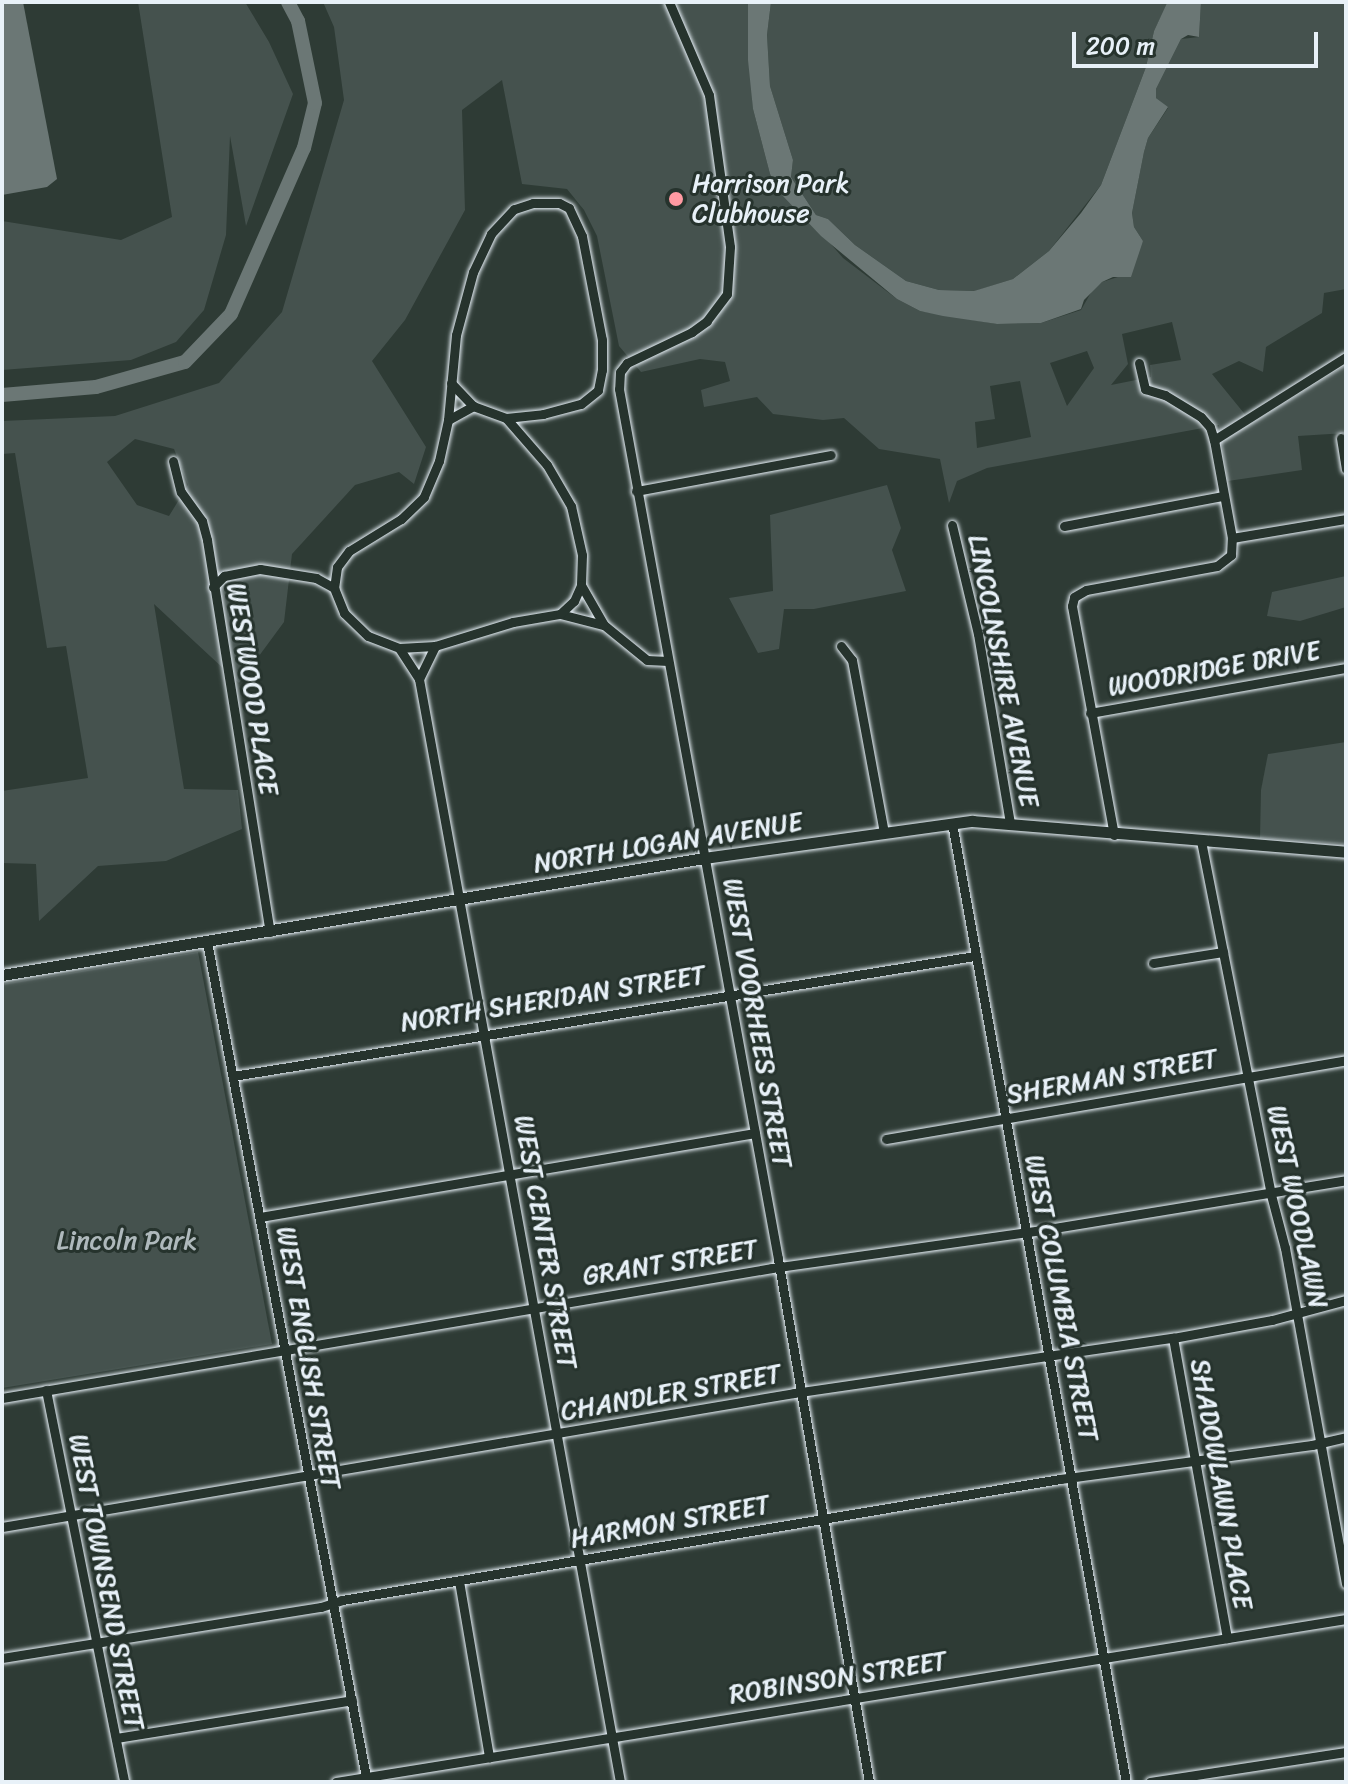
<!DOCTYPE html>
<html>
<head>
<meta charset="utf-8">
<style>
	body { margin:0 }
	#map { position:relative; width:1348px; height:1784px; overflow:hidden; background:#2e3b35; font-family:Sriracha,sans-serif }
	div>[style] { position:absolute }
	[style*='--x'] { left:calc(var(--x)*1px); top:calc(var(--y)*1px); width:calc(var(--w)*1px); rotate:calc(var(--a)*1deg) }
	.green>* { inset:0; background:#45524e }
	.water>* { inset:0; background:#6b7775 }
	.river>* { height:14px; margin:-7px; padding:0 7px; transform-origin:7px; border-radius:7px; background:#6b7775 }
	.roads { filter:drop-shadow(0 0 2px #e8f1f8) drop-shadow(0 0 2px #e8f1f8) }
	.minor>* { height:9px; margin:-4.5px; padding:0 4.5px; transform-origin:4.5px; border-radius:4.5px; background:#26332d }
	.tertiary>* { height:11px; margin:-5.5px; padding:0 5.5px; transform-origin:5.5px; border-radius:5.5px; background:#26332d }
	.dots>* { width:22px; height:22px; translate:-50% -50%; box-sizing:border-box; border:4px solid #26332d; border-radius:50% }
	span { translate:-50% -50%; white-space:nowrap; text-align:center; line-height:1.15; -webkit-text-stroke:6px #26332d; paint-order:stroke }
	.poi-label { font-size:26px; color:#e8f1f8 }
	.left { translate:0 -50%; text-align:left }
	.street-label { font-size:26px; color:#e8f1f8 }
	.park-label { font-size:26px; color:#afb9bc }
	.frame { position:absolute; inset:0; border:4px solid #e8f1f8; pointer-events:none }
	.scale { position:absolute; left:1072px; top:32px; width:246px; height:36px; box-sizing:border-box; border:4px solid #e8f1f8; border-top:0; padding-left:10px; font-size:24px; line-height:28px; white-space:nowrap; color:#e8f1f8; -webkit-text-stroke:6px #26332d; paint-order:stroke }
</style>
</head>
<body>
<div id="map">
	<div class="green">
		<i style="clip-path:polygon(138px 2px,245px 2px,269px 42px,293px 94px,246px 226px,230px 136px,226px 235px,204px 310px,176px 342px,131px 360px,2px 370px,2px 221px,121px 240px,172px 217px)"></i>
		<i style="clip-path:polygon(evenodd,323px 2px,748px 2px,753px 109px,770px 174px,843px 258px,897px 299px,920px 311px,997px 324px,1041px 323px,1081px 310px,1093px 289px,1102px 282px,1121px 276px,1143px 241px,1134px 227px,1132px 213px,1144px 152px,1148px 138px,1168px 108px,1156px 98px,1156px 89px,1181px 39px,1199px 37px,1201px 2px,1346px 2px,1346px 289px,1324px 293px,1322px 313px,1266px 347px,1263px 372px,1239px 361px,1212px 374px,1252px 423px,1346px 365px,1346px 433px,1298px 436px,1302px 470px,1228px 481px,1219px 425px,987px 468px,957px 481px,949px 503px,940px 459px,879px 449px,844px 418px,823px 420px,773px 414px,757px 397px,704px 407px,701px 390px,730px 381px,725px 362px,700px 359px,641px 372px,619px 346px,597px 236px,584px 210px,567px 189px,522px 184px,502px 80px,462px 110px,465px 210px,405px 320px,372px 361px,426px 447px,414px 484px,399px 472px,355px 485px,292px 554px,284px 622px,239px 683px,154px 604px,184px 789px,238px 790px,242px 829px,166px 861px,98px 866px,39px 921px,36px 864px,2px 863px,2px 791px,88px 778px,66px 646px,47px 648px,15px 453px,2px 454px,2px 421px,115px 416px,219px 383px,282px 312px,344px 100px,334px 27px,323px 2px,1172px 322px,1181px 360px,1150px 365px,1151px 377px,1111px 385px,1128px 364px,1122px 334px,1172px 322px,323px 2px,1087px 351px,1094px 368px,1067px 406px,1050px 363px,1087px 351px,323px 2px,1020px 381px,1031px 437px,977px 448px,975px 422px,995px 419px,990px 386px,1020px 381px,323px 2px,135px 439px,174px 449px,188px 485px,169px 516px,137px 505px,107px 462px,135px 439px)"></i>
		<i style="clip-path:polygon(771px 2px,1168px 2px,1154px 31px,1146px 67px,1101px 185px,1049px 251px,1013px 279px,975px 291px,939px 290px,906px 281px,855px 245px,828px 219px,816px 215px,791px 177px,793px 160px,770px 86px,767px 35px)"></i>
		<i style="clip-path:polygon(887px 485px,901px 528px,892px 550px,906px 591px,814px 609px,784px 609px,779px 649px,758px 653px,729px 598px,773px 591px,770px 515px)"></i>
		<i style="clip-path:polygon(1346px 576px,1346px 607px,1300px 621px,1267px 616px,1272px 592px)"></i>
		<i style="clip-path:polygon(1346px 742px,1346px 844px,1260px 838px,1261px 790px,1268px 754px)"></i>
		<i style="clip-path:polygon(198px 952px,272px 1344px,2px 1388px,2px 984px)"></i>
	</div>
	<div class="water">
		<i style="clip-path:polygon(2px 2px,23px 2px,57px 179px,47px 187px,2px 195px)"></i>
		<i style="clip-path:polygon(748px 2px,771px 2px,767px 35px,770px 86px,793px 160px,791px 177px,816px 215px,828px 219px,855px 245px,906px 281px,939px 290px,974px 291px,1013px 279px,1049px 251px,1081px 213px,1101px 185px,1146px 67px,1154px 31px,1167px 3px,1201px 2px,1199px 37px,1188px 35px,1181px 39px,1156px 89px,1156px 98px,1168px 107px,1148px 138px,1144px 152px,1132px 213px,1134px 227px,1143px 241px,1131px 277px,1113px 277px,1102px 282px,1084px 300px,1081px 309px,1041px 323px,997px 324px,943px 316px,920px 311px,897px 299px,821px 236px,782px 195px,770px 174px,753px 109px,748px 60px)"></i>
	</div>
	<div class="river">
		<i style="--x:2;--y:395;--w:94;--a:-4.9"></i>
		<i style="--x:96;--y:387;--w:92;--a:-15.7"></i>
		<i style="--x:185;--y:362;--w:66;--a:-46.2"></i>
		<i style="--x:231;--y:314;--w:181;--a:-66.3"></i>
		<i style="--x:304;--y:148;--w:46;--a:-76.3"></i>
		<i style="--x:315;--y:103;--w:84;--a:-101.7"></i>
		<i style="--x:298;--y:21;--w:21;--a:-118"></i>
	</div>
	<div class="roads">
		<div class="minor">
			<i style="--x:669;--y:2;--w:101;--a:66.7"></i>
			<i style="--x:709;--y:95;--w:153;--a:82.1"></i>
			<i style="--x:730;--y:247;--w:47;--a:93.7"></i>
			<i style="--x:727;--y:294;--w:34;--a:127"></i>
			<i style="--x:707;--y:321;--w:19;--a:144"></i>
			<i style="--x:692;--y:332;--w:72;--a:154.5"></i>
			<i style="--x:627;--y:363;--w:11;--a:128"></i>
			<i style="--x:620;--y:372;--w:17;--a:93"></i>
			<i style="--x:619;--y:389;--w:884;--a:79.64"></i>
			<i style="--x:778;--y:1259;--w:531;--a:80.13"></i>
			<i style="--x:1139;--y:363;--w:27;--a:77"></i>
			<i style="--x:1145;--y:389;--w:21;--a:17"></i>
			<i style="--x:1165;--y:395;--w:42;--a:31.4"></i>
			<i style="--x:1201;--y:417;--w:13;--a:48"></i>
			<i style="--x:1210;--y:427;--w:14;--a:73"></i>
			<i style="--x:451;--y:383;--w:32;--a:46"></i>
			<i style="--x:473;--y:406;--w:35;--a:20"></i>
			<i style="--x:506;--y:418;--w:62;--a:48.9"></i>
			<i style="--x:547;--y:465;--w:48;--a:59.7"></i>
			<i style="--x:571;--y:506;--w:50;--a:77.3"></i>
			<i style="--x:582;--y:555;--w:30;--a:92"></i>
			<i style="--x:581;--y:585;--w:46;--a:60.1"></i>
			<i style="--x:604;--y:625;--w:55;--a:39.1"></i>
			<i style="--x:647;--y:660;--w:21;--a:3"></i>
			<i style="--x:506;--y:418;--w:37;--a:-6"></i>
			<i style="--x:543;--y:414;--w:39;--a:-15"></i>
			<i style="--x:581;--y:404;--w:22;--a:-39"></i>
			<i style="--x:598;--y:390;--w:20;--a:-79"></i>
			<i style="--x:602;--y:370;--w:30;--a:-90"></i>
			<i style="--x:602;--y:340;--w:106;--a:-100.9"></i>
			<i style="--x:582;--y:236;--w:31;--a:-115"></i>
			<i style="--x:569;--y:208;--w:11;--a:-153"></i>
			<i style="--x:559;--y:203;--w:26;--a:180"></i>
			<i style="--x:533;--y:203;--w:20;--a:162"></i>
			<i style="--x:514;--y:209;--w:34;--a:133"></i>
			<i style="--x:491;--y:234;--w:42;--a:115.3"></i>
			<i style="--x:473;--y:272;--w:65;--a:105.1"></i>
			<i style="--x:456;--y:335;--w:85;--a:95.4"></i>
			<i style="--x:448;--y:420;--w:42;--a:102.4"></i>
			<i style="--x:439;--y:461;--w:39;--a:113"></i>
			<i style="--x:424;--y:497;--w:32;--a:136"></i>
			<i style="--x:401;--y:519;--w:61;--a:148.4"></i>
			<i style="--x:349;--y:551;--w:20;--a:127"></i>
			<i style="--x:337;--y:567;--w:21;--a:98"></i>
			<i style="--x:334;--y:588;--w:27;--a:68"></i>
			<i style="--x:344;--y:613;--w:33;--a:44"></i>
			<i style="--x:368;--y:636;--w:33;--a:21"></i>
			<i style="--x:399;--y:648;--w:37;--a:57"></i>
			<i style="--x:419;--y:679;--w:1121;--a:79.67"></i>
			<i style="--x:448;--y:420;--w:29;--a:-29"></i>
			<i style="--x:1341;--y:438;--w:31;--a:81"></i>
			<i style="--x:173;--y:461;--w:32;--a:76"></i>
			<i style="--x:181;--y:492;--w:36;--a:54"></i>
			<i style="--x:202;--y:521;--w:20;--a:75"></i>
			<i style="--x:207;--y:540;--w:397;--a:80.9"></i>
			<i style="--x:636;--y:491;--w:198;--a:-10.5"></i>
			<i style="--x:952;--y:525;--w:112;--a:76.6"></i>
			<i style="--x:978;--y:634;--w:193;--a:80.4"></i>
			<i style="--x:1064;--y:526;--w:162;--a:-10.7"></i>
			<i style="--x:1232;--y:538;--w:100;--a:-100.4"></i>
			<i style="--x:1214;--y:440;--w:156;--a:-32.2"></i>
			<i style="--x:213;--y:587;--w:16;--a:-45"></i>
			<i style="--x:224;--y:576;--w:37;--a:-11"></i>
			<i style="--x:260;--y:569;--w:57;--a:9.1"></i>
			<i style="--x:316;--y:578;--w:21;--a:29"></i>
			<i style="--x:560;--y:614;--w:44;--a:14.3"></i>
			<i style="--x:841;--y:646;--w:18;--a:52"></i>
			<i style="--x:852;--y:660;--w:176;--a:79.5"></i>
			<i style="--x:399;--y:648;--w:36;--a:-3"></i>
			<i style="--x:419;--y:679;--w:37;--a:-64"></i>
			<i style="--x:435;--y:646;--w:82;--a:-17.1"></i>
			<i style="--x:513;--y:622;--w:48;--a:-9.7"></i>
			<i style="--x:560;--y:614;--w:19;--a:-43"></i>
			<i style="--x:574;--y:601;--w:17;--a:-66"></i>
			<i style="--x:1090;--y:713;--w:260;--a:-10"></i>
			<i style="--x:952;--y:823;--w:975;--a:79.72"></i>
			<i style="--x:1114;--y:835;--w:233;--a:-100.4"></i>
			<i style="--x:1072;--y:606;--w:9;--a:-77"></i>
			<i style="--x:1074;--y:597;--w:14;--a:-30"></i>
			<i style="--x:1086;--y:590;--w:133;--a:-10.4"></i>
			<i style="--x:1217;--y:566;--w:18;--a:-38"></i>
			<i style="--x:1231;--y:555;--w:17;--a:-87"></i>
			<i style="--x:1232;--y:538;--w:116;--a:-9.5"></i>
			<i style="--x:1201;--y:841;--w:357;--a:78.8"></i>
			<i style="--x:1270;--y:1191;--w:59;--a:75.3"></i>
			<i style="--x:1285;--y:1248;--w:341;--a:79.7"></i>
			<i style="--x:207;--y:942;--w:855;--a:79.22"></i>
			<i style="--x:1153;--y:963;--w:71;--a:-8.9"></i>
			<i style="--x:233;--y:1076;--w:752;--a:-9.19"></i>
			<i style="--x:886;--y:1139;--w:467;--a:-9.7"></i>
			<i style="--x:260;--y:1217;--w:502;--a:-9.63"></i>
			<i style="--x:1173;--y:1338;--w:305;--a:79.8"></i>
			<i style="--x:46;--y:1390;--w:400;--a:78.7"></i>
			<i style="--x:2;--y:1398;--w:781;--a:-9.58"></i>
			<i style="--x:772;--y:1268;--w:279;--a:-8"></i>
			<i style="--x:1048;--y:1229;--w:302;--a:-9.3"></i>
			<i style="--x:2;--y:1527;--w:803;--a:-9.6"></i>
			<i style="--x:794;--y:1393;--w:383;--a:-8.3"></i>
			<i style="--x:1173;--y:1338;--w:101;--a:-10.3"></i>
			<i style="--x:1272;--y:1320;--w:77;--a:-15.1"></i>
			<i style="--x:459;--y:1581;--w:179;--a:80.3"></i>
			<i style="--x:2;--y:1658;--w:323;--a:-9.1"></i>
			<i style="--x:321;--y:1607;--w:22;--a:-18"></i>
			<i style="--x:342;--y:1600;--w:728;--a:-9.57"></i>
			<i style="--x:1060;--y:1479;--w:254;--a:-7.7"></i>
			<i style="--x:1312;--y:1445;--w:35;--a:-13"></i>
			<i style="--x:116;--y:1738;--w:239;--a:-9.1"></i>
			<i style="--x:336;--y:1782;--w:1023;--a:-9.17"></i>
			<i style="--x:1150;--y:1782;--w:198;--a:-8.7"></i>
		</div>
		<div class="tertiary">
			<i style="--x:2;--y:975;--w:712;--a:-9.46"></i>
			<i style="--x:704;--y:858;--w:271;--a:-7.9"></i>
			<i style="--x:972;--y:821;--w:375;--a:4.7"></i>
		</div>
	</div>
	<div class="dots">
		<i style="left:676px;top:199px;background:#ff9aa2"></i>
	</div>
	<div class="poi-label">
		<span class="left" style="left:692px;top:199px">Harrison Park<br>Clubhouse</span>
	</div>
	<div class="street-label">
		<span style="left:1214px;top:669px;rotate:-10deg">WOODRIDGE DRIVE</span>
		<span style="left:1003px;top:671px;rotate:79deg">LINCOLNSHIRE AVENUE</span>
		<span style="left:252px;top:689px;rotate:81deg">WESTWOOD PLACE</span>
		<span style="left:668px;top:843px;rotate:-9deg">NORTH LOGAN AVENUE</span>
		<span style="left:553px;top:999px;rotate:-9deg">NORTH SHERIDAN STREET</span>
		<span style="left:757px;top:1023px;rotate:80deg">WEST VOORHEES STREET</span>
		<span style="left:1112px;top:1077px;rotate:-10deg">SHERMAN STREET</span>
		<span style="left:1297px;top:1207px;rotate:78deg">WEST WOODLAWN</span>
		<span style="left:545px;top:1242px;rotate:80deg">WEST CENTER STREET</span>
		<span style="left:670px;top:1263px;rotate:-9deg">GRANT STREET</span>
		<span style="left:1061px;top:1298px;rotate:79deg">WEST COLUMBIA STREET</span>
		<span style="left:308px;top:1358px;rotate:80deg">WEST ENGLISH STREET</span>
		<span style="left:671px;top:1393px;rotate:-10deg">CHANDLER STREET</span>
		<span style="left:1221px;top:1484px;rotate:80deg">SHADOWLAWN PLACE</span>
		<span style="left:670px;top:1522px;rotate:-10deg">HARMON STREET</span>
		<span style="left:106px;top:1582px;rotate:79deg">WEST TOWNSEND STREET</span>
		<span style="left:838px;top:1678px;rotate:-9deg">ROBINSON STREET</span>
	</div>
	<div class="park-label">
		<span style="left:127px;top:1241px">Lincoln Park</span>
	</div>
	<div class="frame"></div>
	<div class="scale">200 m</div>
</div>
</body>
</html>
